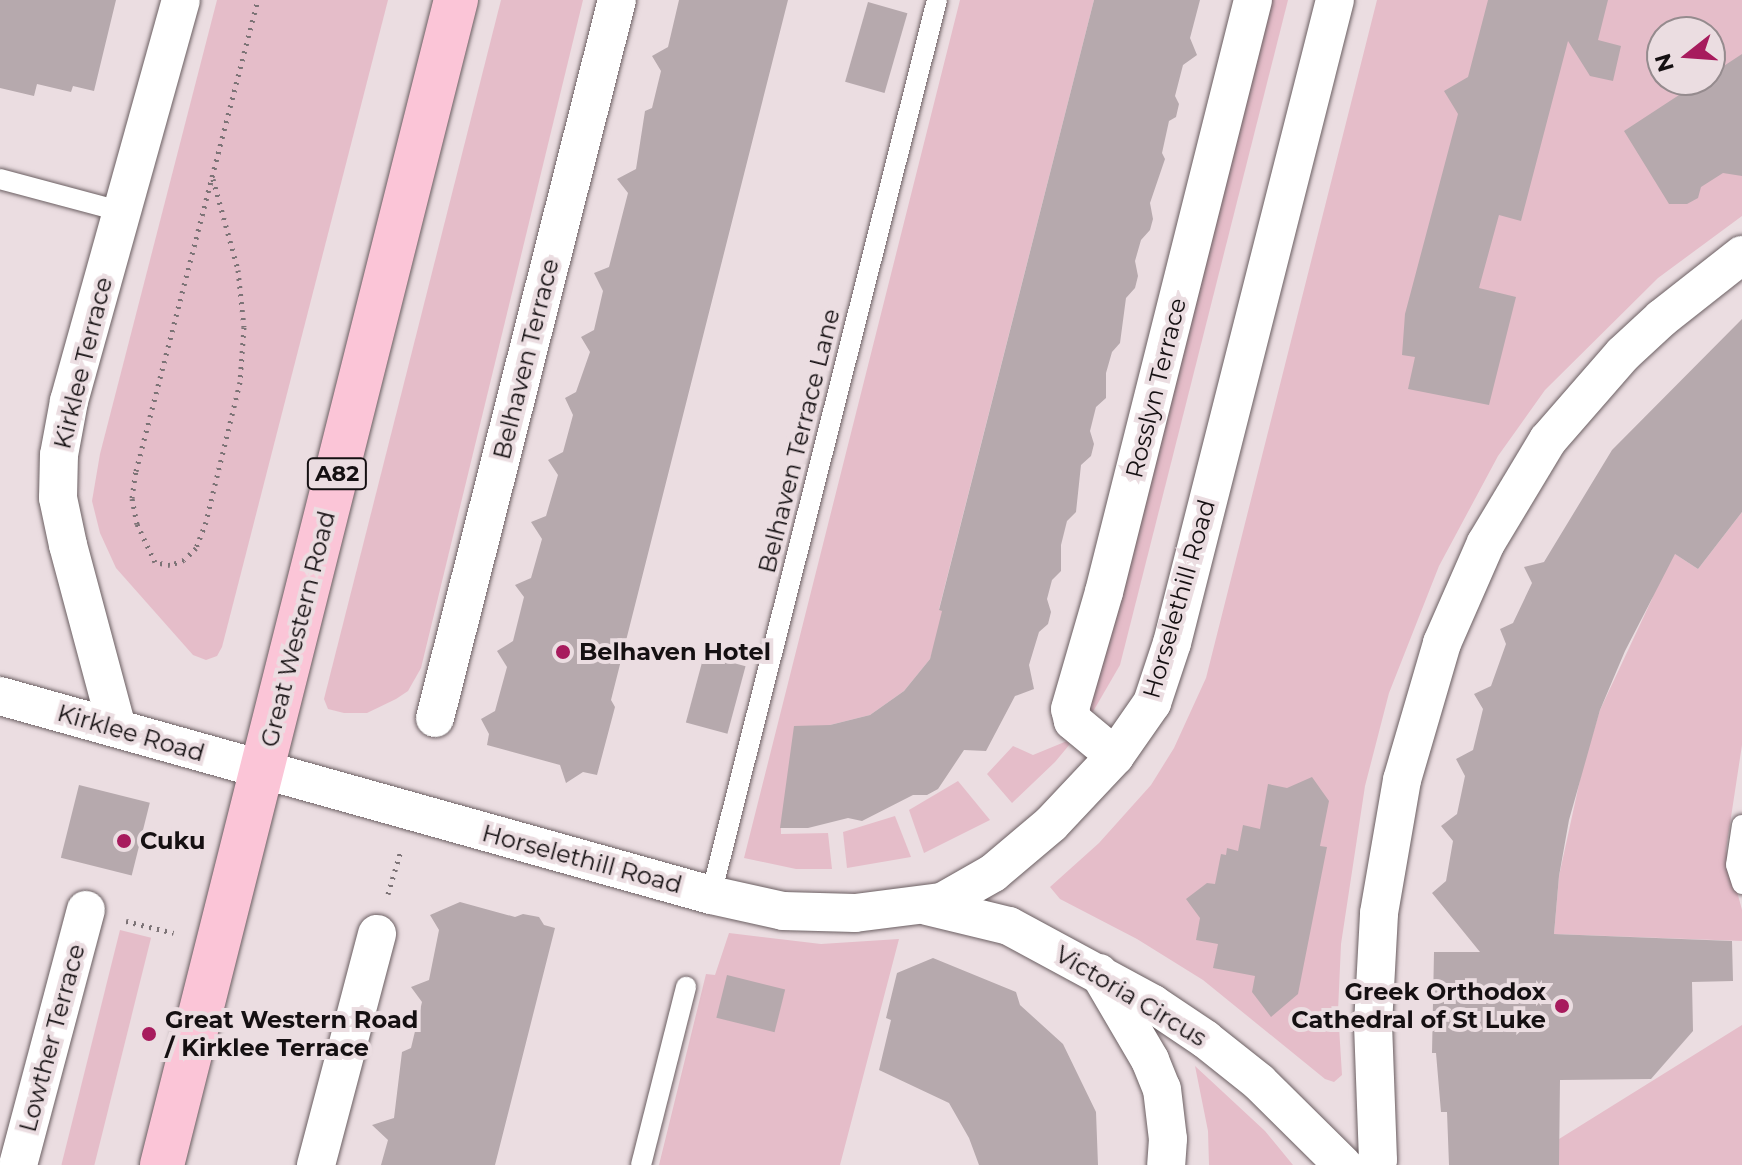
<!DOCTYPE html>
<html>
<head>
<meta charset="utf-8">
<style>
	body { margin:0 }
	#map { position:relative; width:1742px; height:1165px; overflow:hidden; background:#ebdde1; font-family:Montserrat,sans-serif }
	div>[style] { position:absolute }
	[style*='--x'] { left:calc(var(--x)*1px); top:calc(var(--y)*1px); width:calc(var(--w)*1px); rotate:calc(var(--a)*1deg) }
	.green>* { inset:0; background:#e5bdc9; transform-origin:0 0 }
	.building>* { inset:0; background:#b6a9ad; transform-origin:0 0 }
	.path>* { height:5px; margin-top:-2.5px; transform-origin:0; background:repeating-linear-gradient(90deg,#7c7376 0 2px,transparent 0 8px) }
	.roads { filter:drop-shadow(0 0 2px #6b5f62) drop-shadow(0 0 2px #6b5f62) }
	.service>* { height:20px; margin:-10px; padding:0 10px; transform-origin:10px; border-radius:10px; background:#fff }
	.minor>* { height:38px; margin:-19px; padding:0 19px; transform-origin:19px; border-radius:19px; background:#fff }
	.primary>* { height:44px; margin:-22px; padding:0 22px; transform-origin:22px; border-radius:22px; background:#fbc5d7 }
	.dots>* { width:22px; height:22px; translate:-50% -50%; box-sizing:border-box; border:4px solid #ebdde1; border-radius:50% }
	span { translate:-50% -50%; white-space:nowrap; text-align:center; line-height:1.15; -webkit-text-stroke:8px #ebdde1; paint-order:stroke }
	.shield-label span { padding:2px 6px; background:#ebdde1; border:2px solid; border-radius:6px; -webkit-text-stroke-width:0 }
	.shield-label { font-size:22px; color:#151012; font-weight:700 }
	.street-label { font-size:24px; color:#151012 }
	.poi-label { font-size:24px; color:#151012; font-weight:700 }
	.left { translate:0 -50%; text-align:left }
	.right { translate:-100% -50%; text-align:right }
	.north { position:absolute; left:1646px; top:16px; width:80px; height:80px; box-sizing:border-box; background:#ebdde1; border:2px solid #958b8e; border-radius:50%; rotate:253deg; font-size:22px; font-weight:700; line-height:32px; text-align:center; color:#151012 }
	.north::after { content:''; display:block; margin:auto; width:28px; height:36px; background:#a71b5d; clip-path:polygon(50% 0,100% 100%,50% 72%,0 100%) }
</style>
</head>
<body>
<div id="map">
	<div class="green">
		<i style="clip-path:polygon(217px 0,388px 0,222px 647px,217px 656px,206px 660px,193px 655px,116px 568px,100px 533px,92px 501px,100px 454px)"></i>
		<i style="clip-path:polygon(501px 0,583px 0,421px 668px,408px 691px,396px 699px,367px 713px,344px 713px,328px 709px,324px 699px)"></i>
		<i style="clip-path:polygon(960px 0,1094px 0,939px 609px,945px 612px,930px 659px,904px 691px,870px 715px,830px 725px,781px 822px,781px 834px,828px 833px,832px 869px,796px 869px,744px 858px)"></i>
		<i style="clip-path:polygon(1271px 0,1288px 0,1120px 665px,1091px 715px,1089px 710px)"></i>
		<i style="clip-path:polygon(evenodd,1377px 0,1742px 0,1742px 216px,1658px 278px,1545px 390px,1498px 456px,1439px 566px,1389px 693px,1365px 786px,1341px 944px,1338px 1011px,1342px 1075px,1334px 1082px,1325px 1079px,1203px 980px,1137px 939px,1060px 899px,1050px 887px,1099px 843px,1151px 785px,1174px 748px,1206px 678px,1377px 0,1662px 32px,1710px 32px,1710px 80px,1662px 80px,1662px 32px)"></i>
		<i style="clip-path:polygon(1742px 512px,1742px 745px,1726px 850px,1742px 910px,1742px 941px,1554px 934px,1559px 876px,1583px 766px,1600px 710px,1652px 599px,1666px 548px,1698px 569px)"></i>
		<i style="clip-path:polygon(1067px 741px,1070px 744px,1055px 762px,1012px 803px,987px 774px,1013px 746px,1033px 755px)"></i>
		<i style="clip-path:polygon(958px 781px,990px 820px,924px 853px,909px 810px)"></i>
		<i style="clip-path:polygon(895px 816px,911px 857px,847px 868px,843px 832px)"></i>
		<i style="left:120px;top:930px;width:32px;height:242px;rotate:14deg"></i>
		<i style="clip-path:polygon(729px 933px,821px 944px,899px 939px,840px 1165px,659px 1165px,706px 974px,715px 975px)"></i>
		<i style="clip-path:polygon(1742px 1025px,1742px 1165px,1500px 1165px,1559px 1139px)"></i>
		<i style="clip-path:polygon(1195px 1066px,1265px 1131px,1293px 1165px,1209px 1165px,1208px 1131px)"></i>
	</div>
	<div class="building">
		<i style="clip-path:polygon(0 0,116px 0,94px 91px,73px 86px,71px 92px,37px 84px,34px 96px,0 88px)"></i>
		<i style="clip-path:polygon(679px 0,788px 0,611px 700px,615px 707px,597px 775px,583px 772px,566px 783px,560px 765px,487px 745px,489px 734px,481px 719px,495px 711px,507px 667px,497px 651px,513px 641px,524px 597px,515px 585px,531px 578px,542px 539px,531px 522px,546px 516px,558px 475px,548px 460px,563px 452px,573px 415px,565px 398px,576px 392px,590px 352px,581px 337px,594px 330px,603px 291px,594px 273px,609px 267px,628px 193px,617px 179px,636px 169px,645px 111px,652px 108px,661px 71px,652px 56px,668px 47px)"></i>
		<i style="clip-path:polygon(1094px 0,1200px 0,1190px 38px,1197px 55px,1183px 65px,1175px 96px,1179px 104px,1176px 117px,1169px 121px,1162px 153px,1165px 159px,1150px 203px,1153px 219px,1150px 230px,1141px 240px,1135px 261px,1138px 276px,1135px 288px,1126px 298px,1120px 343px,1112px 352px,1106px 373px,1106px 398px,1096px 407px,1090px 431px,1094px 444px,1091px 456px,1081px 465px,1076px 512px,1067px 521px,1061px 545px,1061px 571px,1052px 580px,1047px 599px,1051px 612px,1048px 624px,1039px 632px,1029px 665px,1034px 689px,1015px 696px,986px 751px,964px 750px,938px 789px,927px 795px,913px 795px,862px 821px,848px 818px,808px 828px,780px 828px,794px 726px,830px 725px,870px 715px,904px 691px,930px 659px,942px 611px,939px 610px)"></i>
		<i style="clip-path:polygon(1488px 0,1608px 0,1598px 40px,1621px 46px,1613px 81px,1590px 76px,1568px 41px,1521px 221px,1499px 215px,1479px 288px,1516px 297px,1489px 405px,1408px 389px,1415px 357px,1402px 355px,1405px 314px,1458px 114px,1444px 91px,1468px 77px)"></i>
		<i style="left:868px;top:2px;width:41px;height:83px;rotate:16deg"></i>
		<i style="clip-path:polygon(1742px 54px,1742px 176px,1723px 173px,1701px 187px,1698px 198px,1687px 204px,1669px 204px,1624px 131px,1702px 80px,1710px 80px,1710px 75px)"></i>
		<i style="clip-path:polygon(1742px 319px,1742px 512px,1698px 569px,1675px 554px,1625px 651px,1600px 710px,1569px 820px,1559px 876px,1554px 934px,1732px 941px,1733px 981px,1692px 982px,1693px 1031px,1651px 1079px,1560px 1080px,1559px 1165px,1449px 1165px,1447px 1112px,1441px 1112px,1436px 1053px,1432px 1053px,1434px 952px,1480px 952px,1432px 893px,1446px 881px,1453px 841px,1441px 826px,1457px 814px,1465px 776px,1456px 759px,1473px 750px,1483px 709px,1474px 694px,1491px 686px,1506px 644px,1500px 629px,1513px 623px,1532px 583px,1524px 567px,1544px 562px,1612px 450px)"></i>
		<i style="left:704px;top:655px;width:43px;height:70px;rotate:15deg"></i>
		<i style="clip-path:polygon(1312px 777px,1329px 801px,1320px 846px,1327px 847px,1298px 994px,1271px 1017px,1252px 992px,1255px 976px,1213px 968px,1218px 944px,1196px 940px,1200px 918px,1186px 899px,1207px 883px,1215px 884px,1221px 854px,1226px 855px,1227px 848px,1238px 851px,1243px 825px,1260px 829px,1268px 784px,1287px 788px)"></i>
		<i style="left:79px;top:785px;width:73px;height:75px;rotate:14deg"></i>
		<i style="clip-path:polygon(460px 902px,515px 917px,523px 914px,539px 917px,544px 925px,555px 928px,495px 1165px,381px 1165px,388px 1140px,372px 1125px,394px 1118px,402px 1052px,411px 1048px,422px 1002px,411px 987px,429px 980px,439px 930px,430px 915px)"></i>
		<i style="clip-path:polygon(933px 958px,1016px 992px,1020px 1005px,1063px 1044px,1096px 1112px,1098px 1165px,979px 1165px,969px 1138px,949px 1103px,879px 1070px,891px 1020px,886px 1018px,897px 973px)"></i>
		<i style="left:727px;top:975px;width:60px;height:44px;rotate:14deg"></i>
	</div>
	<div class="path">
		<i style="--x:213;--y:179;--w:94;--a:74.6"></i>
		<i style="--x:238;--y:270;--w:57;--a:84"></i>
		<i style="--x:244;--y:327;--w:55;--a:94.2"></i>
		<i style="--x:240;--y:382;--w:144;--a:103.7"></i>
		<i style="--x:206;--y:522;--w:28;--a:111"></i>
		<i style="--x:196;--y:548;--w:17;--a:135"></i>
		<i style="--x:184;--y:560;--w:15;--a:160"></i>
		<i style="--x:170;--y:565;--w:15;--a:-169"></i>
		<i style="--x:155;--y:562;--w:42;--a:-115.3"></i>
		<i style="--x:137;--y:524;--w:26;--a:-101"></i>
		<i style="--x:132;--y:498;--w:27;--a:-82"></i>
		<i style="--x:136;--y:471;--w:487;--a:-75.5"></i>
		<i style="--x:388;--y:894;--w:46;--a:-73.5"></i>
		<i style="--x:126;--y:921;--w:49;--a:14"></i>
	</div>
	<div class="roads">
		<div class="service">
			<i style="--x:0;--y:179;--w:127;--a:15"></i>
			<i style="--x:1742;--y:825;--w:40;--a:98.5"></i>
			<i style="--x:1736;--y:865;--w:20;--a:72"></i>
			<i style="--x:711;--y:895;--w:923;--a:-75.83"></i>
			<i style="--x:641;--y:1165;--w:184;--a:-75.8"></i>
		</div>
		<div class="minor">
			<i style="--x:0;--y:696;--w:738;--a:15.64"></i>
			<i style="--x:711;--y:895;--w:74;--a:12.5"></i>
			<i style="--x:783;--y:911;--w:72;--a:1.6"></i>
			<i style="--x:855;--y:913;--w:88;--a:-7.2"></i>
			<i style="--x:942;--y:902;--w:59;--a:-29.6"></i>
			<i style="--x:993;--y:873;--w:76;--a:-40.2"></i>
			<i style="--x:1051;--y:824;--w:93;--a:-46.7"></i>
			<i style="--x:1115;--y:756;--w:65;--a:-55.1"></i>
			<i style="--x:1152;--y:703;--w:63;--a:-71.6"></i>
			<i style="--x:1172;--y:643;--w:663;--a:-75.78"></i>
			<i style="--x:435;--y:718;--w:741;--a:-75.78"></i>
			<i style="--x:117;--y:728;--w:189;--a:-105"></i>
			<i style="--x:68;--y:545;--w:48;--a:-102"></i>
			<i style="--x:58;--y:498;--w:43;--a:-88.7"></i>
			<i style="--x:59;--y:455;--w:55;--a:-79.5"></i>
			<i style="--x:69;--y:401;--w:416;--a:-74.4"></i>
			<i style="--x:1115;--y:756;--w:55;--a:-140.2"></i>
			<i style="--x:1073;--y:721;--w:12;--a:-104"></i>
			<i style="--x:1070;--y:709;--w:122;--a:-73.8"></i>
			<i style="--x:1104;--y:592;--w:610;--a:-75.87"></i>
			<i style="--x:927;--y:906;--w:84;--a:13.7"></i>
			<i style="--x:1009;--y:926;--w:164;--a:28.4"></i>
			<i style="--x:1153;--y:1004;--w:63;--a:33.9"></i>
			<i style="--x:1205;--y:1039;--w:69;--a:38.5"></i>
			<i style="--x:1259;--y:1082;--w:118;--a:44.7"></i>
			<i style="--x:1099;--y:973;--w:101;--a:59.6"></i>
			<i style="--x:1150;--y:1060;--w:31;--a:68"></i>
			<i style="--x:1162;--y:1089;--w:50;--a:83.2"></i>
			<i style="--x:1168;--y:1139;--w:26;--a:94"></i>
			<i style="--x:18;--y:1165;--w:264;--a:-75.1"></i>
			<i style="--x:316;--y:1165;--w:239;--a:-75.2"></i>
			<i style="--x:1374;--y:1165;--w:6;--a:-51"></i>
			<i style="--x:1378;--y:1160;--w:135;--a:-92.1"></i>
			<i style="--x:1373;--y:1025;--w:112;--a:-86.9"></i>
			<i style="--x:1379;--y:913;--w:135;--a:-80.2"></i>
			<i style="--x:1402;--y:780;--w:143;--a:-73.7"></i>
			<i style="--x:1442;--y:643;--w:109;--a:-66.3"></i>
			<i style="--x:1486;--y:543;--w:120;--a:-59"></i>
			<i style="--x:1548;--y:440;--w:114;--a:-48.9"></i>
			<i style="--x:1623;--y:354;--w:53;--a:-42.7"></i>
			<i style="--x:1662;--y:318;--w:102;--a:-38.2"></i>
		</div>
		<div class="primary">
			<i style="--x:162;--y:1165;--w:1202;--a:-75.84"></i>
		</div>
	</div>
	<div class="dots">
		<i style="left:563px;top:652px;background:#a71b5d"></i>
		<i style="left:124px;top:841px;background:#a71b5d"></i>
		<i style="left:1562px;top:1006px;background:#a71b5d"></i>
		<i style="left:149px;top:1034px;background:#a71b5d"></i>
	</div>
	<div class="shield-label">
		<span style="left:337px;top:474px">A82</span>
	</div>
	<div class="street-label">
		<span style="left:526px;top:359px;rotate:-76deg">Belhaven Terrace</span>
		<span style="left:83px;top:363px;rotate:-76deg">Kirklee Terrace</span>
		<span style="left:1156px;top:388px;rotate:-76deg">Rosslyn Terrace</span>
		<span style="left:799px;top:441px;rotate:-76deg">Belhaven Terrace Lane</span>
		<span style="left:1179px;top:599px;rotate:-74deg">Horselethill Road</span>
		<span style="left:298px;top:629px;rotate:-76deg">Great Western Road</span>
		<span style="left:131px;top:733px;rotate:16deg">Kirklee Road</span>
		<span style="left:582px;top:859px;rotate:15deg">Horselethill Road</span>
		<span style="left:1131px;top:996px;rotate:31deg">Victoria Circus</span>
		<span style="left:52px;top:1038px;rotate:-75deg">Lowther Terrace</span>
	</div>
	<div class="poi-label">
		<span class="left" style="left:579px;top:652px">Belhaven Hotel</span>
		<span class="left" style="left:140px;top:841px">Cuku</span>
		<span class="right" style="left:1546px;top:1006px">Greek Orthodox<br>Cathedral of St Luke</span>
		<span class="left" style="left:165px;top:1034px">Great Western Road<br>/ Kirklee Terrace</span>
	</div>
	<div class="north">N</div>
</div>
</body>
</html>
